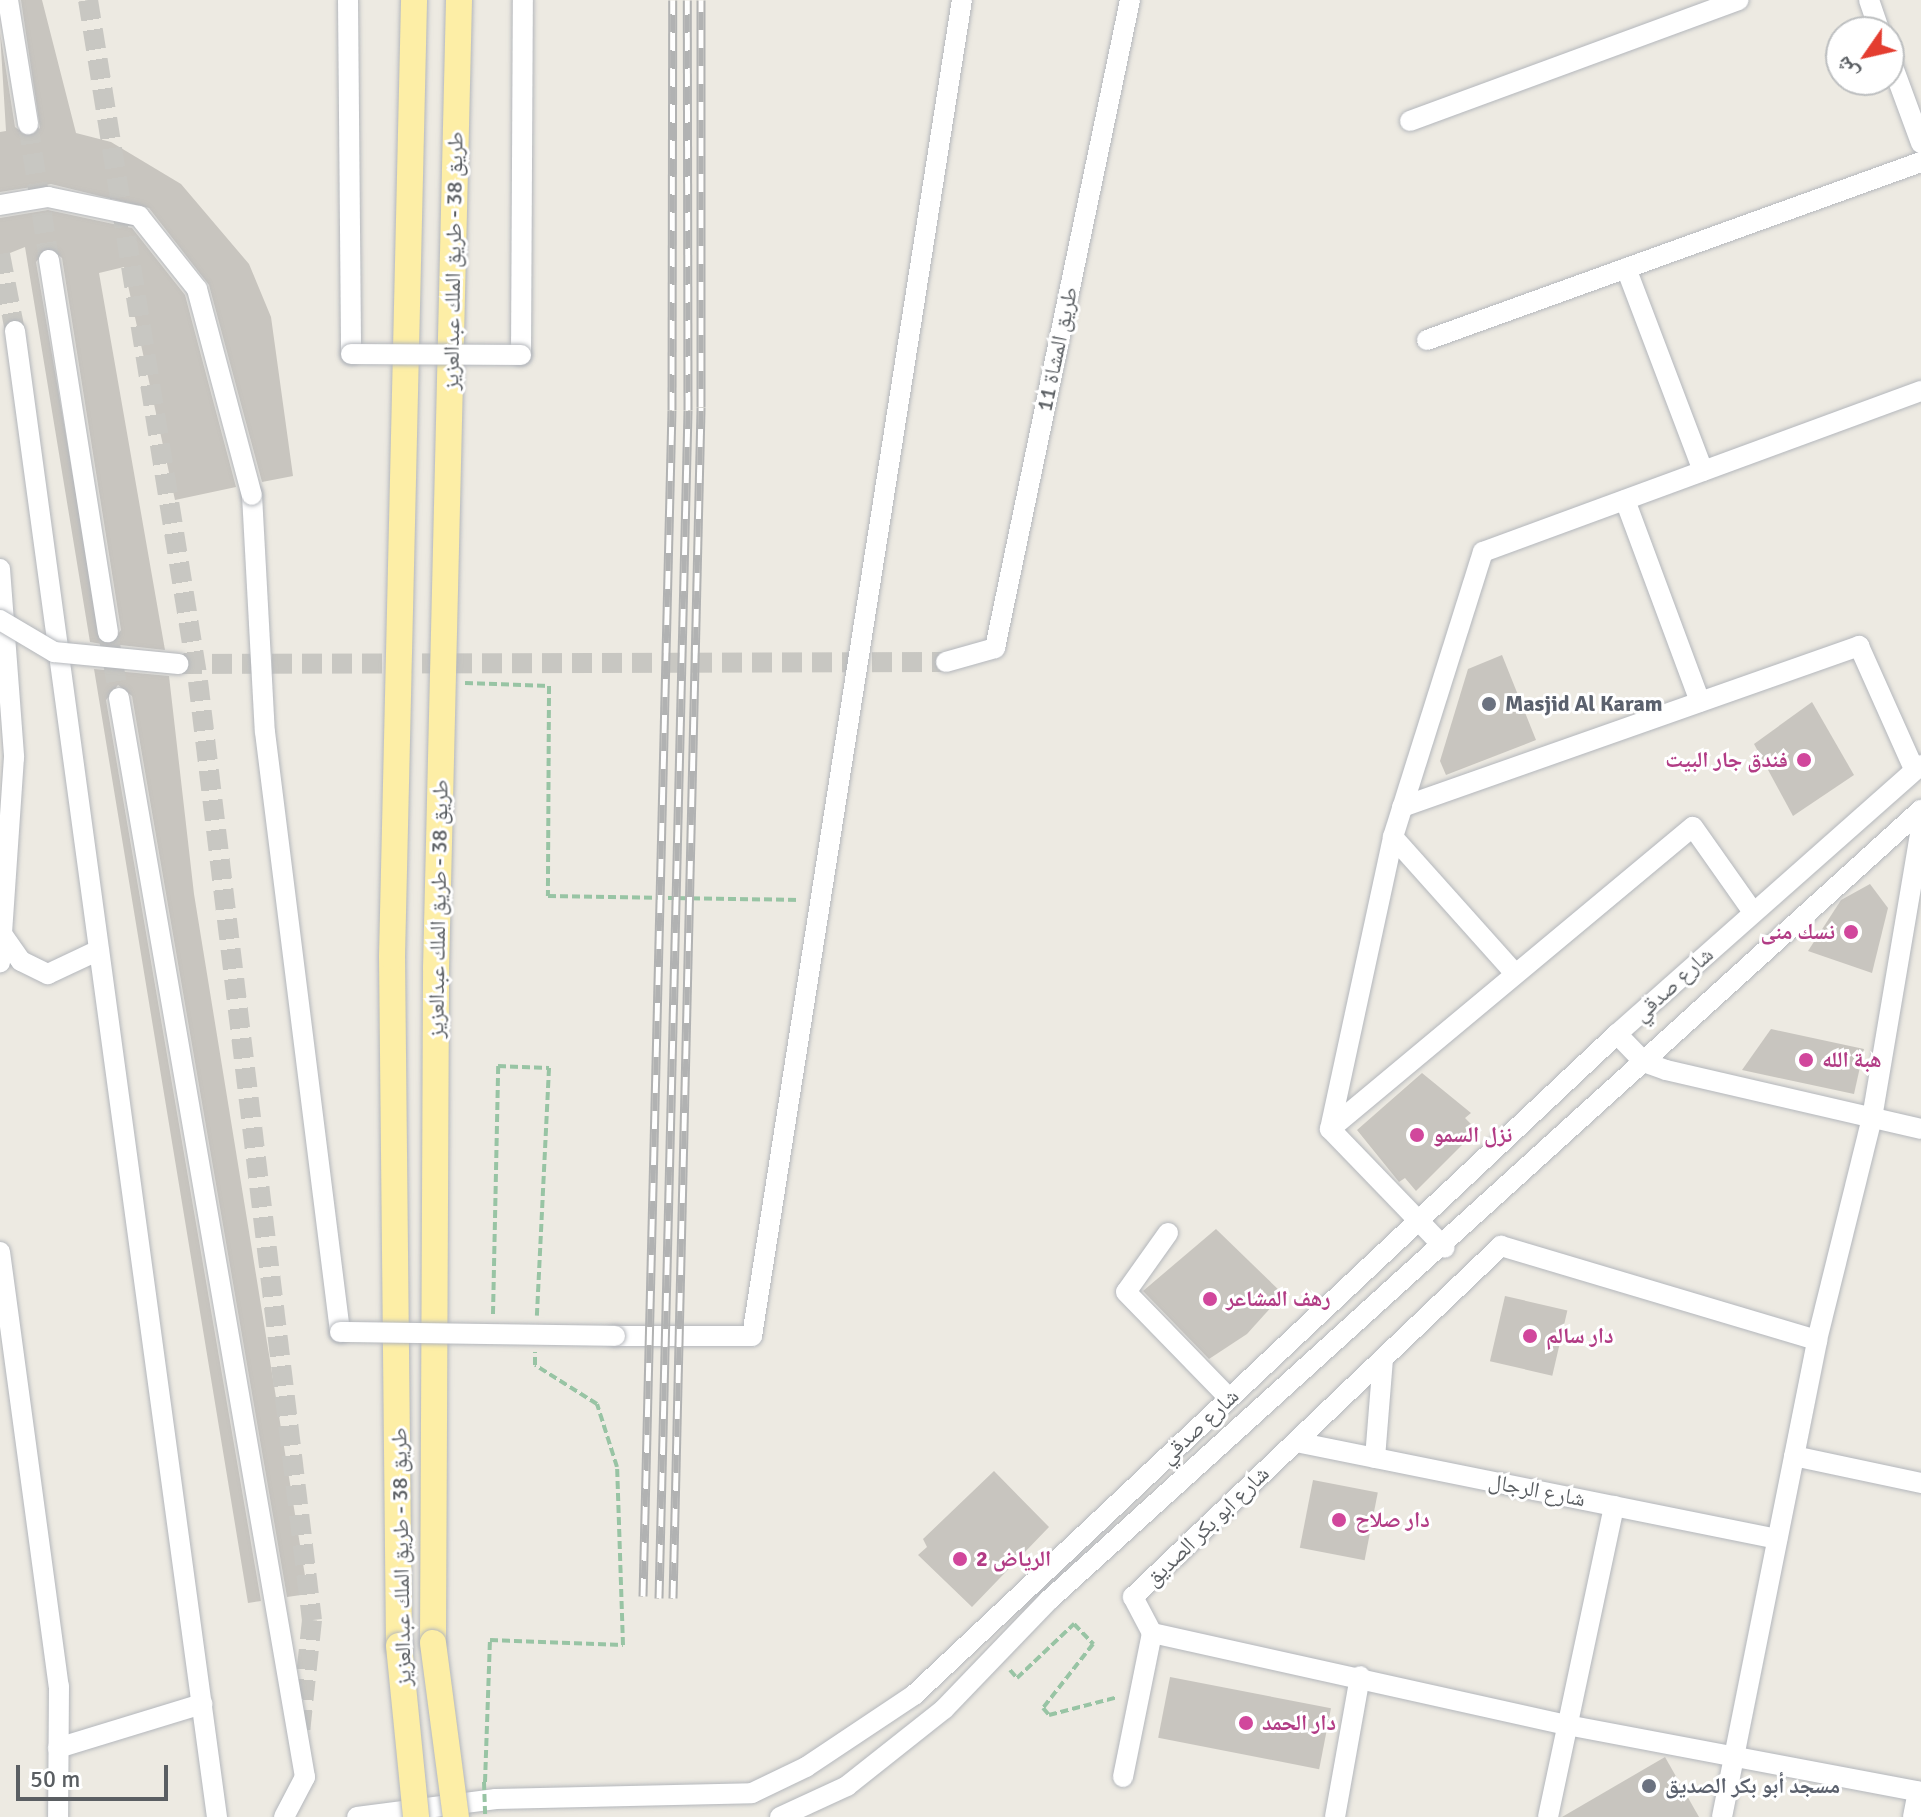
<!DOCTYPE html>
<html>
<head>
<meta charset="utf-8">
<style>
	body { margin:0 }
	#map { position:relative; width:1921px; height:1817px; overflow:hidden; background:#edeae2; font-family:Signika,"Noto Naskh Arabic",sans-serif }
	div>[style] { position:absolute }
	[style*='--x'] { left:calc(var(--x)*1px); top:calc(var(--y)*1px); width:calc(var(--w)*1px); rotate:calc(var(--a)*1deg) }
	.building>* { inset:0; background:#c8c5bf; transform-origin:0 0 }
	.minor-tunnel>* { height:20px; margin-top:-10px; transform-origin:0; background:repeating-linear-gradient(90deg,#c8c7c2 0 20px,transparent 0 30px) }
	.path>* { height:4px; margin-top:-2px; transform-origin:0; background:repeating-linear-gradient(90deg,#98c4a4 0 8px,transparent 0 12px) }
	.roads { filter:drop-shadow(0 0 2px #b4b7bc) drop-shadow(0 0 2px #b4b7bc) }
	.minor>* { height:20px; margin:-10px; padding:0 10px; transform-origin:10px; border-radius:10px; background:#fff }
	.major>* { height:26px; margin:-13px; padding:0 13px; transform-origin:13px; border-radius:13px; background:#fdeea6 }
	.rail>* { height:9px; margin-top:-4.5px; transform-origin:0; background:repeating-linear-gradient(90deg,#fff 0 18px,#b1b2b2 0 36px); box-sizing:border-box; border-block:2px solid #b1b2b2 }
	.path-bridge>* { height:4px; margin-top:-2px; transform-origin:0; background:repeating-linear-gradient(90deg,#98c4a4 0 8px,transparent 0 12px) }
	.bridges { filter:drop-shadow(0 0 2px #b4b7bc) drop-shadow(0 0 2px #b4b7bc) }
	.minor-bridge>* { height:20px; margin:-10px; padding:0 10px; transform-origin:10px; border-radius:10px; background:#fff }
	.major-bridge>* { height:26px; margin:-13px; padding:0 13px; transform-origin:13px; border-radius:13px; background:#fdeea6 }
	.dots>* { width:22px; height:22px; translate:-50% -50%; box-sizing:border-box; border:4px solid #fff; border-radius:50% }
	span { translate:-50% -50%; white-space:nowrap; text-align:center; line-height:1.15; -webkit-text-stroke:6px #fff; paint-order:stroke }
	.street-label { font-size:22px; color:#5a5e62 }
	.worship-label { font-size:22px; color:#5b616d; font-weight:700 }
	.left { translate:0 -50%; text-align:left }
	.hotel-label { font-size:22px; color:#b23c85; font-weight:700 }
	.right { translate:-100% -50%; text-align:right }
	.north { position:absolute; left:1825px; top:16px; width:80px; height:80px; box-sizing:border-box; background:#fff; border:2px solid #bdbfc0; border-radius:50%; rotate:236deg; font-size:22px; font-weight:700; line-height:32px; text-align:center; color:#5a5e62 }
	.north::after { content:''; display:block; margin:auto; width:28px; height:36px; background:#e43d30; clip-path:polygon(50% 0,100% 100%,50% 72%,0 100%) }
	.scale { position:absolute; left:16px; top:1765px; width:152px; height:36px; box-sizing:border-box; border:4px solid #5a5e62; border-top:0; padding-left:10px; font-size:24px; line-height:28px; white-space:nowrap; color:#5a5e62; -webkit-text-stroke:6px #fff; paint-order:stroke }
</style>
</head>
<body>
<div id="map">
	<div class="building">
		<i style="clip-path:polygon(21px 0,42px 0,76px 133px,111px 142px,181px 184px,249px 264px,271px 317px,293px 476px,262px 482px,209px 285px,149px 208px,51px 184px,0 192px,0 132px,6px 131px,0 32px,15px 127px,29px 137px,40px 128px)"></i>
		<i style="clip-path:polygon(48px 210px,132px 228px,185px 295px,236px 487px,175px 500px,124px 267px,99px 273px,165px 650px,111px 644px,121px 630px,62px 258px,48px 247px,36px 262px,102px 644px,90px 642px,25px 247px,0 257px,0 218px)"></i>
		<i style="clip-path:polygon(1502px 655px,1536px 740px,1446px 775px,1440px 761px,1468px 669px)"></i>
		<i style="clip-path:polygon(94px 669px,169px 676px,194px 894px,308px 1594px,287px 1597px,132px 696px,118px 685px,106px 700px,261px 1601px,248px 1603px)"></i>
		<i style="clip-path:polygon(1812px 702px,1854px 775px,1793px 816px,1754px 744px)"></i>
		<i style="clip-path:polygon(1870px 884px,1888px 908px,1872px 973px,1808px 951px,1841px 900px)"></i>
		<i style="clip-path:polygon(1771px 1029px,1864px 1049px,1854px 1094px,1742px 1070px)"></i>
		<i style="clip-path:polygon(1422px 1073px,1471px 1113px,1465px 1118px,1477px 1130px,1416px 1191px,1405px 1178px,1399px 1182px,1357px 1130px)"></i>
		<i style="clip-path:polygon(1216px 1229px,1283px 1294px,1247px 1334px,1209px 1359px,1143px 1291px)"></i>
		<i style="left:1505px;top:1296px;width:64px;height:67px;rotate:13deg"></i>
		<i style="clip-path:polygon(994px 1471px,1049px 1527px,972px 1607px,918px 1555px,927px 1547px,923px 1539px)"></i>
		<i style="left:1313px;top:1480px;width:66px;height:69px;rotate:11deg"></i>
		<i style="left:1170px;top:1677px;width:164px;height:62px;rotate:11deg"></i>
		<i style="clip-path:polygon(1665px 1757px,1699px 1817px,1562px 1817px)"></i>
	</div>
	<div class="minor-tunnel">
		<i style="--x:88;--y:0;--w:690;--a:80.82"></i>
		<i style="--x:198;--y:681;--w:946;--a:83.08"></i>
		<i style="--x:312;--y:1620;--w:113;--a:96.1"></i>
		<i style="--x:28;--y:124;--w:138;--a:81.2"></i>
		<i style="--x:0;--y:254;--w:78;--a:79"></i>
		<i style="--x:108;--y:632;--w:67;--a:80.5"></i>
		<i style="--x:182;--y:664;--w:764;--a:-0.15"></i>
	</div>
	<div class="path">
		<i style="--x:465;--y:683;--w:84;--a:2"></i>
		<i style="--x:549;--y:686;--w:210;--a:90.3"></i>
		<i style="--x:548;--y:896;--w:252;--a:0.9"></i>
		<i style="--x:493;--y:1314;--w:248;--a:-88.8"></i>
		<i style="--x:498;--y:1066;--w:51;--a:2.2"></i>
		<i style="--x:549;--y:1068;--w:248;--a:92.8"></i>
		<i style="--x:1010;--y:1670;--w:11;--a:49"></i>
		<i style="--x:1017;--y:1678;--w:79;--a:-43.5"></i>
		<i style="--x:1074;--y:1624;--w:28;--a:46"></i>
		<i style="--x:1093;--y:1644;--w:81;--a:128"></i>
		<i style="--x:1043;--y:1708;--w:9;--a:49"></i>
		<i style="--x:1049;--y:1715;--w:71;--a:-14.6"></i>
		<i style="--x:485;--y:1782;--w:142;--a:-88"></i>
		<i style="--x:490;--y:1640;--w:133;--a:2.2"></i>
		<i style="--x:623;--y:1645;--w:178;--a:-91.9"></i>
		<i style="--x:617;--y:1467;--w:66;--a:-107.6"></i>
		<i style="--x:597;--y:1404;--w:73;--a:-147.8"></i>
		<i style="--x:535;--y:1365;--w:13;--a:-90"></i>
	</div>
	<div class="roads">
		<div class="minor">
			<i style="--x:8;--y:0;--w:126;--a:80.8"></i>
			<i style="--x:348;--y:0;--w:354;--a:89.5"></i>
			<i style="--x:1869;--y:0;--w:34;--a:71"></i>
			<i style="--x:1889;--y:56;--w:93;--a:69.8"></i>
			<i style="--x:1410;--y:121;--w:350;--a:-20.2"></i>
			<i style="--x:49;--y:260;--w:377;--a:81"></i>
			<i style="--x:1626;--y:268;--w:217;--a:69.2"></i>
			<i style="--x:15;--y:331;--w:1500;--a:82.26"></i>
			<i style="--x:1427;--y:340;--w:525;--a:-19.82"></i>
			<i style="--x:521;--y:355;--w:355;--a:-89.7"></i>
			<i style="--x:252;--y:495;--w:237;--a:86.9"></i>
			<i style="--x:265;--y:732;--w:605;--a:82.87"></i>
			<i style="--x:1625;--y:500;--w:215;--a:69.6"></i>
			<i style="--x:0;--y:569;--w:189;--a:85.7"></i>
			<i style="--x:14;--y:757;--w:206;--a:93.9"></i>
			<i style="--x:946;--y:662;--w:51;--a:-15.9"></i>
			<i style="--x:995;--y:648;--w:662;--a:-78.23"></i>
			<i style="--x:119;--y:698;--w:1095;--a:80.22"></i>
			<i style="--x:305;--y:1777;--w:45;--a:117.7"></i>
			<i style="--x:1402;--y:807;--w:485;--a:-19.4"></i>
			<i style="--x:1859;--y:646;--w:135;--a:65.9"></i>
			<i style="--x:1393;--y:837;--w:180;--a:48.2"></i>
			<i style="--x:2;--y:934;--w:33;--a:55"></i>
			<i style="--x:21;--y:961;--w:30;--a:26"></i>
			<i style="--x:48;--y:974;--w:56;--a:-25.2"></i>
			<i style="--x:1617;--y:1034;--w:39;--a:46"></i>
			<i style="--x:1644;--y:1062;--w:23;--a:20"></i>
			<i style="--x:1666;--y:1070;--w:262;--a:13"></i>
			<i style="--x:1330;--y:1129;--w:299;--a:-77.8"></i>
			<i style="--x:1393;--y:837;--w:299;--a:-72.5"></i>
			<i style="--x:1483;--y:552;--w:467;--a:-20.2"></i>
			<i style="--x:1330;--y:1129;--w:472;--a:-39.8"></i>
			<i style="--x:1693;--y:827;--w:104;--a:54.8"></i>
			<i style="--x:1330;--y:1129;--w:165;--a:46"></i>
			<i style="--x:1168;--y:1233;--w:72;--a:125.4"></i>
			<i style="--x:1126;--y:1292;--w:148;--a:45.8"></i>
			<i style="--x:0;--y:1252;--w:438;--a:82.3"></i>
			<i style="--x:59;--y:1686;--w:131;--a:90.4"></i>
			<i style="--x:615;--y:1336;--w:137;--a:0"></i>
			<i style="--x:752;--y:1336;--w:1352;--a:-81.07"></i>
			<i style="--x:1296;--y:1442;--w:491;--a:11.4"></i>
			<i style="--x:1794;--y:1456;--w:130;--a:12"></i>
			<i style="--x:1375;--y:1458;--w:99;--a:-85.4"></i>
			<i style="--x:1152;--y:1633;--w:41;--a:-117.8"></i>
			<i style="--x:1133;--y:1597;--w:509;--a:-43.65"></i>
			<i style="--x:1501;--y:1246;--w:330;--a:16.6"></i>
			<i style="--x:1152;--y:1633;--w:425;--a:12.5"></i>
			<i style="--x:1567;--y:1725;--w:360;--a:10.7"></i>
			<i style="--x:58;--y:1748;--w:151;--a:-17"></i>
			<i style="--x:1123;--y:1777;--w:147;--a:-78.6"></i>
			<i style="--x:357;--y:1817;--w:140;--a:-7.4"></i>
			<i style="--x:496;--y:1799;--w:256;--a:-1.3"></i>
			<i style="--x:752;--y:1793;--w:60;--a:-25.7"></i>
			<i style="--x:806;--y:1767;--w:130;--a:-33.7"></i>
			<i style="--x:914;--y:1695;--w:965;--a:-43.24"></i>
			<i style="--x:1617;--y:1034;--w:406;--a:-41.5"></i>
			<i style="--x:780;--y:1817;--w:74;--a:-24.8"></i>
			<i style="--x:847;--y:1786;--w:124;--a:-38.4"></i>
			<i style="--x:944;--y:1709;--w:151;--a:-46.1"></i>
			<i style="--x:1049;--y:1600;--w:1177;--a:-42.18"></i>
			<i style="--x:1335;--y:1817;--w:143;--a:-79.9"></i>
			<i style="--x:1548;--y:1817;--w:318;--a:-78"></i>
			<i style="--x:1722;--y:1817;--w:486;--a:-78.7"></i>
			<i style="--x:1817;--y:1340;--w:229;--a:-76.1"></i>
			<i style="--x:1872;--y:1118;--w:294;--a:-80.4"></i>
			<i style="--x:1913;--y:1817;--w:26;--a:-79"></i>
		</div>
		<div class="major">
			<i style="--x:433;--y:1643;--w:674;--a:-89.74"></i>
			<i style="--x:436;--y:969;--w:969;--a:-88.64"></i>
			<i style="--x:399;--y:1646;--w:689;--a:-90.58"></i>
			<i style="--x:392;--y:957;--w:957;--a:-88.68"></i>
		</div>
	</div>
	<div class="rail">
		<i style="--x:643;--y:1596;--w:1186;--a:-88.6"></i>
		<i style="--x:672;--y:410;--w:410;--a:-89.9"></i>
		<i style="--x:659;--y:1598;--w:1188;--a:-88.6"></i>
		<i style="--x:688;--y:410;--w:410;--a:-90.1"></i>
		<i style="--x:673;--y:1598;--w:1191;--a:-88.65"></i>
		<i style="--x:701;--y:407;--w:407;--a:-90"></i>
	</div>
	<div class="path-bridge">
		<i style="--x:484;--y:1782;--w:35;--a:88"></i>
	</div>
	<div class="bridges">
		<div class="minor-bridge">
			<i style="--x:0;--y:205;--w:49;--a:-9.5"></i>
			<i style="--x:48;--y:197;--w:93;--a:11.8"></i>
			<i style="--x:139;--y:216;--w:93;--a:51.5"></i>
			<i style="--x:197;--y:289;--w:213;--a:75.1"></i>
			<i style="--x:351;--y:354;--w:170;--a:0.3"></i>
			<i style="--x:0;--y:620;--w:63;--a:30.7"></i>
			<i style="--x:54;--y:652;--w:125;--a:5.5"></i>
			<i style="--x:340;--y:1332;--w:275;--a:0.8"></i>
		</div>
		<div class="major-bridge">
			<i style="--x:433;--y:1643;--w:176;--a:82.5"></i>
			<i style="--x:399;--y:1646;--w:172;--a:84.3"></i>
		</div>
	</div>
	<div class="dots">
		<i style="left:1489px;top:704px;background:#6b7280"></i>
		<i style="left:1804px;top:760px;background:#d1479c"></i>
		<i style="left:1851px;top:932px;background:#d1479c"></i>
		<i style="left:1806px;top:1060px;background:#d1479c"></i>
		<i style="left:1417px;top:1135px;background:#d1479c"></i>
		<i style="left:1210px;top:1299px;background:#d1479c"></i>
		<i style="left:1530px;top:1336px;background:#d1479c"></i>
		<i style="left:1339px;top:1520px;background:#d1479c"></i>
		<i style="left:960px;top:1559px;background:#d1479c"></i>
		<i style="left:1246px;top:1723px;background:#d1479c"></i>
		<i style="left:1649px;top:1786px;background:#6b7280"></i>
	</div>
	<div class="street-label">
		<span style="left:453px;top:261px;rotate:-89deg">طريق 38 - طريق الملك عبدالعزيز</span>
		<span style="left:1057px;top:349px;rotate:-78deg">طريق المشاة 11</span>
		<span style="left:438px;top:909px;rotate:-89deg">طريق 38 - طريق الملك عبدالعزيز</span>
		<span style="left:1673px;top:984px;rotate:-42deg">شارع صدقي</span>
		<span style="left:1199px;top:1426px;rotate:-43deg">شارع صدقي</span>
		<span style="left:1537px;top:1490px;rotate:11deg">شارع الرجال</span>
		<span style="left:1207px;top:1526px;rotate:-44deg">شارع ابو بكر الصديق</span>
		<span style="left:401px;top:1557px;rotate:-91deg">طريق 38 - طريق الملك عبدالعزيز</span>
	</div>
	<div class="worship-label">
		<span class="left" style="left:1505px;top:704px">Masjid Al Karam</span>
		<span class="left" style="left:1665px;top:1786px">مسجد أبو بكر الصديق</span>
	</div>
	<div class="hotel-label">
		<span class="right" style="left:1788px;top:760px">فندق جار البيت</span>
		<span class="right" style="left:1835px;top:932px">نسك منى</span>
		<span class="left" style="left:1822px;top:1060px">هبة الله</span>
		<span class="left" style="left:1433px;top:1135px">نزل السمو</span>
		<span class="left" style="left:1226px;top:1299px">رهف المشاعر</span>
		<span class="left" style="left:1546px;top:1336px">دار سالم</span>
		<span class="left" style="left:1355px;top:1520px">دار صلاح</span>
		<span class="left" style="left:976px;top:1559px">الرياض 2</span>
		<span class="left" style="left:1262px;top:1723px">دار الحمد</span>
	</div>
	<div class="north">ش</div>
	<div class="scale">50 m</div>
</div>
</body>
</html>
